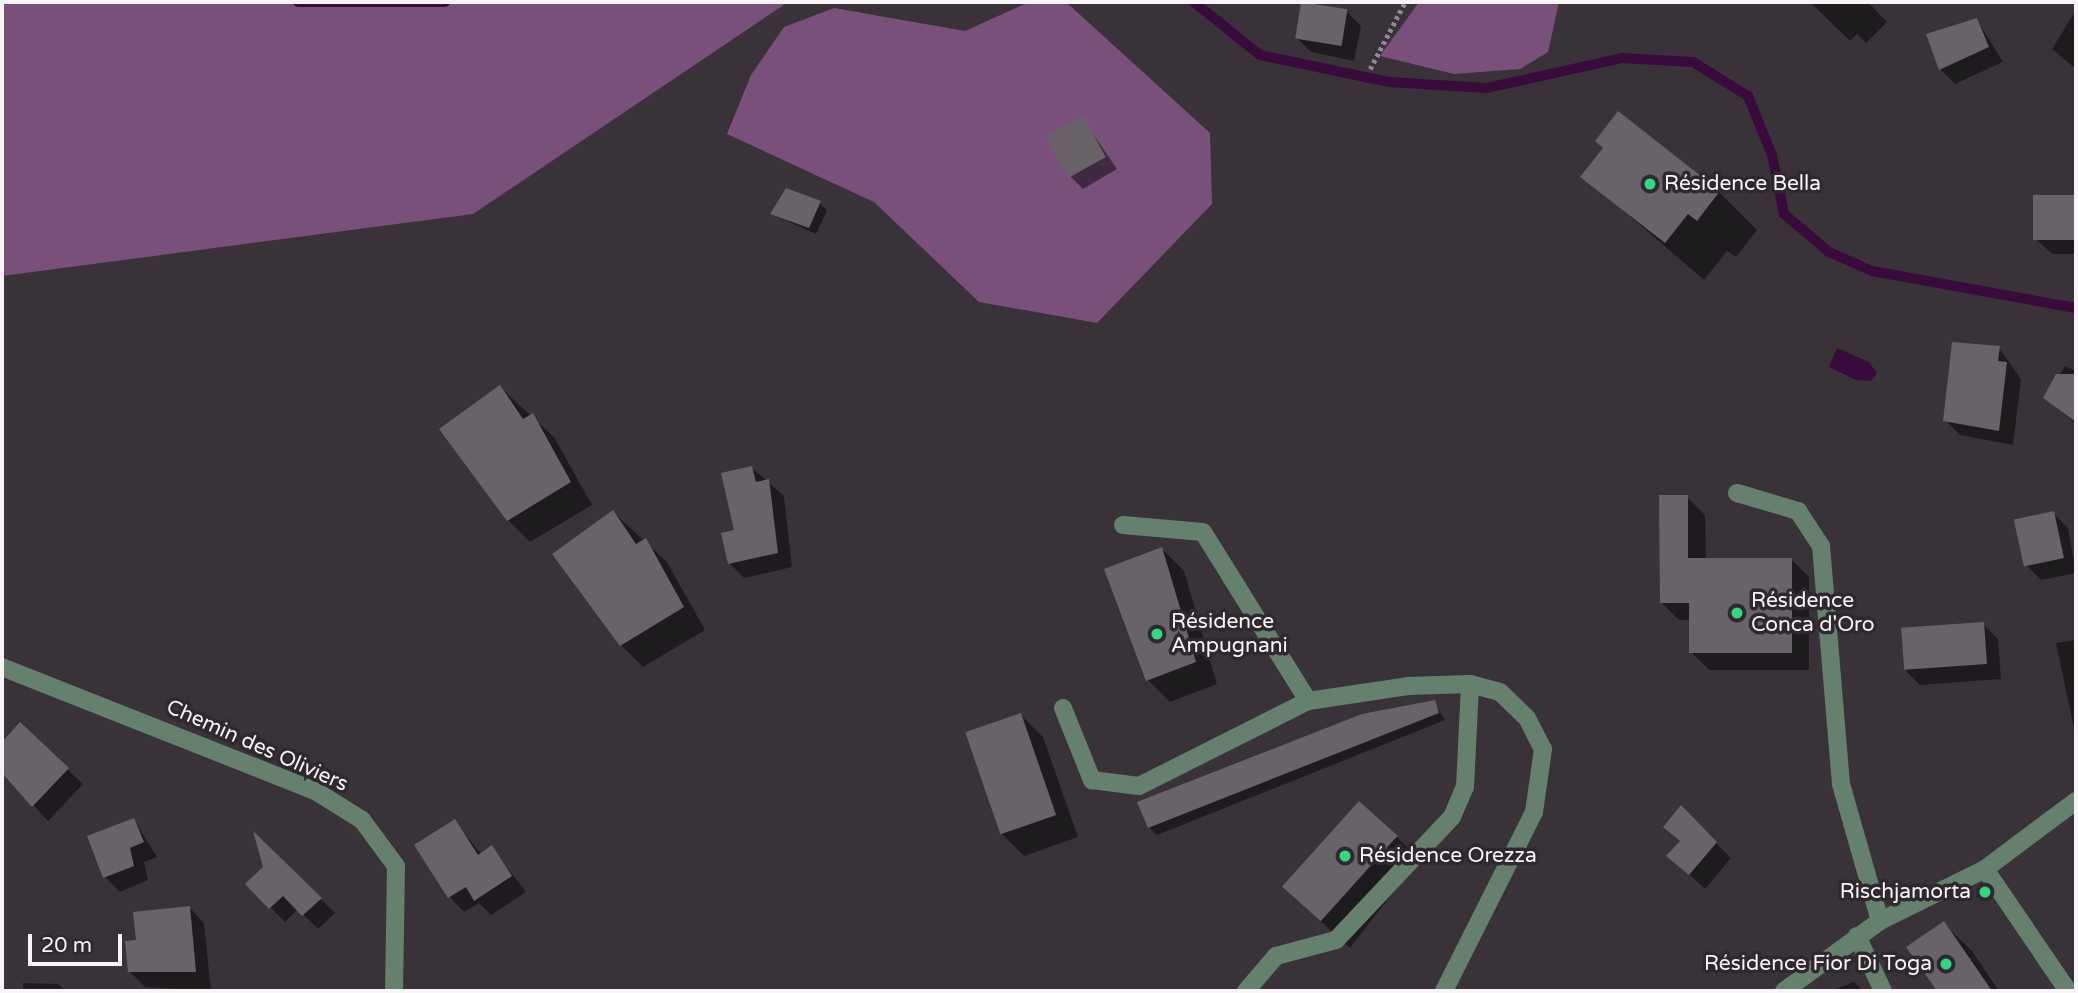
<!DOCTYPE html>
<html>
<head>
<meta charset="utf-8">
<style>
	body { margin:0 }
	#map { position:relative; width:2078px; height:993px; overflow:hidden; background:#393339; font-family:"Varela Round",sans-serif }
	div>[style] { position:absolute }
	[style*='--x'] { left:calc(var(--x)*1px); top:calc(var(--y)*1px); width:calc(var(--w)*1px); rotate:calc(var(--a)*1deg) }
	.green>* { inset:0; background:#78507a }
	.water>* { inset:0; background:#390b3d }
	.shadow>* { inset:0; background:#0007 }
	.stream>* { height:10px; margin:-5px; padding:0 5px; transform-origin:5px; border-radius:5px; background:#390b3d }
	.building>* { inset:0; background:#696369; transform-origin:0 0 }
	.path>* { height:4.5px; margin-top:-2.25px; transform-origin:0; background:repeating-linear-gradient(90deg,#8f8a8f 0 3.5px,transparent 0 7px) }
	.minor>* { height:18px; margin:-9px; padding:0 9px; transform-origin:9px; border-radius:9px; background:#65816e }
	.dots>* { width:19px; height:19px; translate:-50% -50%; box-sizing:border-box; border:4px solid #2f292f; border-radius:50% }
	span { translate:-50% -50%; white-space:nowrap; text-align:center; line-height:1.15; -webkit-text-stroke:7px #2f292f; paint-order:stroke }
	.poi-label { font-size:21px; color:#f7f3f7 }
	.left { translate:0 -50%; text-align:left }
	.right { translate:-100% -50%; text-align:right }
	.street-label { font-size:21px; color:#f7f3f7 }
	.frame { position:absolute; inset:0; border:4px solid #f7f3f7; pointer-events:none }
	.scale { position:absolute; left:28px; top:934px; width:94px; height:32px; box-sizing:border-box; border:4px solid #f7f3f7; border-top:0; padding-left:9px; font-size:21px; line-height:24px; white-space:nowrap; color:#f7f3f7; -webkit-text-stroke:5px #2f292f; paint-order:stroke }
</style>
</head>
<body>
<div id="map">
	<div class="green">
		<i style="clip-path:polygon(2px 2px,788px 2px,473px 214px,2px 276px)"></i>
		<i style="clip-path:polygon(1029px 2px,1066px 2px,1210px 133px,1212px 204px,1097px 323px,979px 302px,874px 202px,727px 134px,751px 75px,784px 27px,834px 8px,965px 31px)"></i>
		<i style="clip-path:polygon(1419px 2px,1559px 2px,1548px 52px,1520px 69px,1454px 74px,1380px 56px)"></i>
	</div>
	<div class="water">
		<i style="clip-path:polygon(1837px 348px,1869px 362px,1877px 373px,1871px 381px,1856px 380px,1829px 367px)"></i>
	</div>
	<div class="shadow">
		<i style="clip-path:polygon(1303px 2px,1346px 11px,1361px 26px,1354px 61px,1311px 52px,1296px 37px)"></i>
		<i style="clip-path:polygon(1810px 2px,1868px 2px,1887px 22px,1866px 43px,1857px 34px,1850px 41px)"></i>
		<i style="clip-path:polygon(2076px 10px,2076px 69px,2052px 49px)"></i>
		<i style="clip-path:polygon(1977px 20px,2003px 62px,1955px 84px,1940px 69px)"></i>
		<i style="clip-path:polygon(1082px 118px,1117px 169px,1083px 189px,1071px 177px)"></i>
		<i style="clip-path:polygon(1583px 176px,1719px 192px,1757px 230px,1736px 257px,1727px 251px,1704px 280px)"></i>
		<i style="clip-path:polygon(2034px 197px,2076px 200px,2076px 254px,2052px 254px,2037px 240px)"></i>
		<i style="clip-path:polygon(820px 203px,827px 210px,816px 234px,772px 214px)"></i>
		<i style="clip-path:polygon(1999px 348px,2021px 379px,2013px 445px,1960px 435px,1945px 420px)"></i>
		<i style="clip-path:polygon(2065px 366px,2076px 371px,2076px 424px,2046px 398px)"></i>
		<i style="clip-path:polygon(500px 387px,554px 437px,592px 505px,530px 542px,508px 520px)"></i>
		<i style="clip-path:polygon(752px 468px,784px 496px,792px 567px,744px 578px,729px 563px)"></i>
		<i style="clip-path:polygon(1687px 497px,1705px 515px,1706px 560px,1791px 559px,1809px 577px,1809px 670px,1709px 670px,1691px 652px,1690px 620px,1679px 620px,1661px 602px)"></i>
		<i style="clip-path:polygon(613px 512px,667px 562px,705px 630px,643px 667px,621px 645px)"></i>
		<i style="clip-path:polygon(2053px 513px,2068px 528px,2076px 573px,2041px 580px,2026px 565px)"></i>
		<i style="clip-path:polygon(1162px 549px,1184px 571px,1217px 684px,1170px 702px,1148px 680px)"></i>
		<i style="clip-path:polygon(1983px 624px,1998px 639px,2001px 679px,1920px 685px,1905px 670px)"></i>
		<i style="clip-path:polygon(2076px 640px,2076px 738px,2056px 643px)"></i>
		<i style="clip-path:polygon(1434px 702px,1445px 720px,1157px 835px,1149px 827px)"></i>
		<i style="clip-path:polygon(1021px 715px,1043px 737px,1078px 837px,1024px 856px,1002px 834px)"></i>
		<i style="clip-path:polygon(20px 725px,83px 784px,48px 821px,2px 771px,10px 762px,2px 744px)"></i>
		<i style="clip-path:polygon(1681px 808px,1731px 858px,1705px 889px,1669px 856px,1681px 842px,1665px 827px)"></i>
		<i style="clip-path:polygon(134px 820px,157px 857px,144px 862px,148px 880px,120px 892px,105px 877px)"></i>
		<i style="clip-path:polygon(455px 822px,482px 855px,492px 848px,526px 892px,491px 915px,479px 903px,464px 912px,450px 897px)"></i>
		<i style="clip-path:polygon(257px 836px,335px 913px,318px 929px,298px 909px,285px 922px,248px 884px,265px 868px)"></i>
		<i style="clip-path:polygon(1397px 837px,1419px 859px,1350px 948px,1306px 908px)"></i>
		<i style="clip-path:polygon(190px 908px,204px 923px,211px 991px,145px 987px,130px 972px,138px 942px)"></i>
		<i style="clip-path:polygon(1943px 923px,1972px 951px,1999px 991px,1939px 991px,1909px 947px)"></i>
		<i style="clip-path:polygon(1854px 982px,1863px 991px,1830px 991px)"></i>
		<i style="clip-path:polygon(23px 983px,58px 984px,66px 991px,23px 991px)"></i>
	</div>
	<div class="stream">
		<i style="--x:298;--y:2;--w:147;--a:0"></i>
		<i style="--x:1194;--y:2;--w:85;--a:38.8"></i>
		<i style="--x:1260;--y:55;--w:132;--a:11.8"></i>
		<i style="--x:1389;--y:82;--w:98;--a:3.5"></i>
		<i style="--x:1487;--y:88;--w:138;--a:-12.5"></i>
		<i style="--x:1622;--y:58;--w:71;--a:3.2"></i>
		<i style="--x:1693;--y:62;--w:65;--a:31.7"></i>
		<i style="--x:1748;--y:96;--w:64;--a:67.9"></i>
		<i style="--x:1772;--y:155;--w:60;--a:78.5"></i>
		<i style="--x:1784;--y:214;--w:59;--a:40.2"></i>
		<i style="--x:1829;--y:252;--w:47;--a:23.8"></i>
		<i style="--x:1872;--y:271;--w:207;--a:10.3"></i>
	</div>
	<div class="building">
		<i style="left:1301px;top:2px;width:47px;height:37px;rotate:9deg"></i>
		<i style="clip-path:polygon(1977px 18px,1989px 47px,1939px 70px,1926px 34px)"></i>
		<i style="clip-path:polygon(1618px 111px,1720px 191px,1697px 221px,1688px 214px,1665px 243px,1580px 177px,1603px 148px,1595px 141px)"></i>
		<i style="left:1083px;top:116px;width:47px;height:43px;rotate:61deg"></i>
		<i style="clip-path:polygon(786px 188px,821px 201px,809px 228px,770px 214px)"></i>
		<i style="left:2033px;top:195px;width:43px;height:45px"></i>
		<i style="clip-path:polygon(1952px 342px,2000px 346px,1998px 361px,2007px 362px,1999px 431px,1943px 421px)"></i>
		<i style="clip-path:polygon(2056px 374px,2076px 374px,2076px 422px,2043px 398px)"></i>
		<i style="clip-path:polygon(500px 385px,523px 419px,533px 413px,571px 482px,507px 521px,439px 429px)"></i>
		<i style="clip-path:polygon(752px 466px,756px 482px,769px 479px,778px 553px,728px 564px,721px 533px,734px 530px,721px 473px)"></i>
		<i style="clip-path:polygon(1659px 495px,1688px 495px,1688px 558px,1792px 558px,1792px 653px,1689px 653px,1689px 603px,1660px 603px)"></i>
		<i style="clip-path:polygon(613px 510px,636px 544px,646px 538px,684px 607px,620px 646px,552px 554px)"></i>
		<i style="left:2054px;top:511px;width:48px;height:41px;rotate:78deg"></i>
		<i style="clip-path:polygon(1162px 547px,1196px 662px,1146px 681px,1104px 569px)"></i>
		<i style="left:1984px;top:622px;width:42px;height:83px;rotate:86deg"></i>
		<i style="clip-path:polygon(1435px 700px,1439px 713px,1148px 828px,1137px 802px,1362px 714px)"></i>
		<i style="left:1021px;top:713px;width:108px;height:59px;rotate:71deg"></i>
		<i style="clip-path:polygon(20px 722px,69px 768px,32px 807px,2px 773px,2px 742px)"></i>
		<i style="left:1359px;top:801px;width:52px;height:115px;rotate:42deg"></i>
		<i style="clip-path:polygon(1681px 805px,1717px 842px,1689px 875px,1666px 856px,1680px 841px,1663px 827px)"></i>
		<i style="clip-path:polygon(134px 818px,144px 842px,130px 848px,134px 866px,103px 878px,87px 836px)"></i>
		<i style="clip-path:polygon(455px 819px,478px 855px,492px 845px,512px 876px,474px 901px,466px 887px,448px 898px,414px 845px)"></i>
		<i style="clip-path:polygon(253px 831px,322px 898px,302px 916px,283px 896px,269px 909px,245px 884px,263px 867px)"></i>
		<i style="clip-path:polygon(190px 906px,196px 972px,128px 972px,125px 941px,136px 940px,133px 912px)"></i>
		<i style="clip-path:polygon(1944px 921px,1992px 991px,1937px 991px,1930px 981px,1906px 947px)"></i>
	</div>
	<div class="path">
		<i style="--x:1370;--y:69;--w:76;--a:-62.4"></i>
	</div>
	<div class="minor">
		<i style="--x:1737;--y:493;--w:64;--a:16.4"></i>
		<i style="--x:1798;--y:511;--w:42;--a:56.7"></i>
		<i style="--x:1821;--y:546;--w:239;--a:85.2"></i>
		<i style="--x:1841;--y:784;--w:142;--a:74.1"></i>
		<i style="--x:1123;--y:525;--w:80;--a:5"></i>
		<i style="--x:1203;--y:532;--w:199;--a:58.1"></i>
		<i style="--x:2;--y:667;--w:339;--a:21.6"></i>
		<i style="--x:317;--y:792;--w:53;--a:31.9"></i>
		<i style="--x:362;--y:820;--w:57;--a:53.5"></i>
		<i style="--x:396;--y:866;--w:125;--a:90.9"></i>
		<i style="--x:1063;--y:708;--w:78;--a:68.1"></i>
		<i style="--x:1092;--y:780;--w:47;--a:7.3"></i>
		<i style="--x:1139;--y:786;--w:189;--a:-26.7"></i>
		<i style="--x:1308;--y:701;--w:101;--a:-8.5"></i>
		<i style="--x:1408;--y:686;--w:62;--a:-1.8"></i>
		<i style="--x:1470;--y:684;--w:31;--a:15"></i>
		<i style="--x:1500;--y:692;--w:37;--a:44"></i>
		<i style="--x:1527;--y:718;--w:35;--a:63"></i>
		<i style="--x:1543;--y:749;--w:64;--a:98.1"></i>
		<i style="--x:1534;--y:812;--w:200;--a:116.7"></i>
		<i style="--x:1985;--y:869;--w:148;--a:55.8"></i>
		<i style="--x:1857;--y:936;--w:61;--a:64.7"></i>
		<i style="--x:1246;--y:991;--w:46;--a:-49.4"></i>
		<i style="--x:1276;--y:956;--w:62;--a:-14.9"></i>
		<i style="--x:1336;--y:940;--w:169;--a:-46.7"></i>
		<i style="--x:1452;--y:817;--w:33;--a:-67"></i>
		<i style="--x:1465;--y:787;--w:103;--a:-87.2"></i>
		<i style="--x:1784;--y:991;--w:119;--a:-36.1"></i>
		<i style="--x:1880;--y:921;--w:117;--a:-26.3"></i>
		<i style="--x:1985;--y:869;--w:114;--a:-36.8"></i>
	</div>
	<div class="dots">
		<i style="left:1650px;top:184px;background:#30d883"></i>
		<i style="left:1737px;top:613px;background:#30d883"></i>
		<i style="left:1157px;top:634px;background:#30d883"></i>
		<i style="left:1345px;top:856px;background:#30d883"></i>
		<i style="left:1985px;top:892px;background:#30d883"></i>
		<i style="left:1946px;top:964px;background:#30d883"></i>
	</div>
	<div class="poi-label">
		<span class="left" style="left:1664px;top:184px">Résidence Bella</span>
		<span class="left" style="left:1751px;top:613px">Résidence<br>Conca d'Oro</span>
		<span class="left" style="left:1171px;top:634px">Résidence<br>Ampugnani</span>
		<span class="left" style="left:1359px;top:856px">Résidence Orezza</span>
		<span class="right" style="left:1971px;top:892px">Rischjamorta</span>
		<span class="right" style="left:1932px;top:964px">Résidence Fior Di Toga</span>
	</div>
	<div class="street-label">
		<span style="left:257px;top:746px;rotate:24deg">Chemin des Oliviers</span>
	</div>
	<div class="frame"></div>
	<div class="scale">20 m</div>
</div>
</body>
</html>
